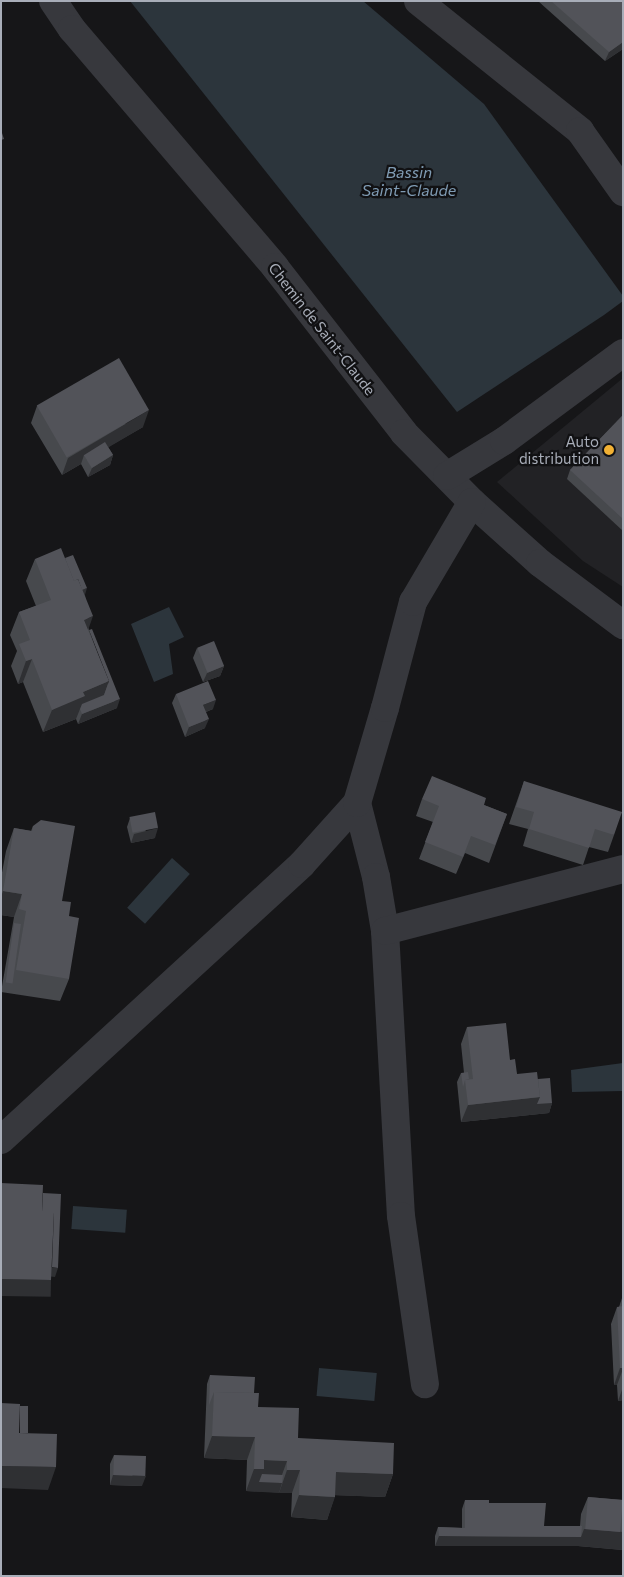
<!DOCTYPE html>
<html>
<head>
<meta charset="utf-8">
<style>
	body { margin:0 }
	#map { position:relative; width:624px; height:1577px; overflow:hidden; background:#161618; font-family:Commissioner,sans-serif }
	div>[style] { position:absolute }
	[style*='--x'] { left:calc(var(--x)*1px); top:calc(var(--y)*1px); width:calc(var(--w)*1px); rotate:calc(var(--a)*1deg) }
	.built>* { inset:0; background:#222225 }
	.water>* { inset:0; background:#2c353c; transform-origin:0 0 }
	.minor>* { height:28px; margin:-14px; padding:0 14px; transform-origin:14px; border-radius:14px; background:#37383d }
	.wall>* { inset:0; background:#47494d }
	.shaded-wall>* { inset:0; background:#2f3033; transform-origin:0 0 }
	.building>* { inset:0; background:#525359; transform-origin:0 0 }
	.dots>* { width:14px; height:14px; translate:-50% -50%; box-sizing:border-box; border:2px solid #111113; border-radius:50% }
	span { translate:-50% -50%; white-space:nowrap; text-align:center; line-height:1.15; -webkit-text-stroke:4.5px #111113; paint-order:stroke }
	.street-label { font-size:15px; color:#a8adb8 }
	.poi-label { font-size:15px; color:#a8adb8 }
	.right { translate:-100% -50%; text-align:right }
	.water-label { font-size:16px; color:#7f9bb3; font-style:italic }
	.frame { position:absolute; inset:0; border:2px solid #a8adb8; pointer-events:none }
</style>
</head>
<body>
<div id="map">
	<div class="built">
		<i style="clip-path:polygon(623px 378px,623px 587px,583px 561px,497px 482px)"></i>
	</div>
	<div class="water">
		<i style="clip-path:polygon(130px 1px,363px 1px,484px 104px,623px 296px,623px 301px,604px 315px,457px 412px)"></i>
		<i style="clip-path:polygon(169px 607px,184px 637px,169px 644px,173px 674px,154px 682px,131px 624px)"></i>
		<i style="left:172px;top:858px;width:24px;height:67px;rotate:42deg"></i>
		<i style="clip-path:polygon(623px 1063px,623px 1091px,572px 1092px,571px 1070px)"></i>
		<i style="left:73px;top:1206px;width:54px;height:23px;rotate:4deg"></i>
		<i style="left:319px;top:1368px;width:58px;height:28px;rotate:5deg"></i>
	</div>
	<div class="minor">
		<i style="--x:53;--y:1;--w:34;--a:56"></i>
		<i style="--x:72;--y:29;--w:313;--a:49.5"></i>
		<i style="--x:275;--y:267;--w:210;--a:52.1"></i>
		<i style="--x:404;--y:433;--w:97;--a:45.4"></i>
		<i style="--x:472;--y:502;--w:91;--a:41.9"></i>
		<i style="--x:540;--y:563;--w:104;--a:36.8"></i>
		<i style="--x:418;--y:1;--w:208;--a:38.7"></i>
		<i style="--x:580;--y:131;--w:75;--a:54.8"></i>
		<i style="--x:447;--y:476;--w:67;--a:-31.6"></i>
		<i style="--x:504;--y:441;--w:148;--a:-36.5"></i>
		<i style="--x:357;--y:803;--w:76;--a:75.6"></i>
		<i style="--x:376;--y:877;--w:55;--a:80.5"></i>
		<i style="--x:385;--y:931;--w:285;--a:86.8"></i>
		<i style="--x:401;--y:1216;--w:170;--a:81.9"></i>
		<i style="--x:385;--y:931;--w:246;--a:-14.6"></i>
		<i style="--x:1;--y:1140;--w:408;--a:-42.5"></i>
		<i style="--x:302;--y:864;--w:82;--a:-48"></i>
		<i style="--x:357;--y:803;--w:99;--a:-73.6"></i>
		<i style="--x:385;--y:708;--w:110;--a:-75.2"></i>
		<i style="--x:413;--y:602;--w:116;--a:-59.5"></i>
	</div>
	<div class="wall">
		<i style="clip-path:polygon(538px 1px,623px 1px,623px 49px,605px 61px)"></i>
		<i style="clip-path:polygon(37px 406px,143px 427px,108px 447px,113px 455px,110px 465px,88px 477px,81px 464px,62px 475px,31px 423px)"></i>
		<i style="clip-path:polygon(623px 415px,623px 531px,567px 479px,570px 470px)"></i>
		<i style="clip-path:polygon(65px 558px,85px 595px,89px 630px,117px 708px,78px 724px,76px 719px,43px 732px,23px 682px,18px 684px,11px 666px,17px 651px,10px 635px,19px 612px,36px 606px,26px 581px,35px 559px)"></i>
		<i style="clip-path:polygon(197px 648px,224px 666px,220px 676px,203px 682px,193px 658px)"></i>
		<i style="clip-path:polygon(176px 694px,213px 709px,206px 712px,205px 728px,185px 737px,172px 703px)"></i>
		<i style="clip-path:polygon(524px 781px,614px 835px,608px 852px,589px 847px,583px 865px,523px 846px,528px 829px,509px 824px)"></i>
		<i style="clip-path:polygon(422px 799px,484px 805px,507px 814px,489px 863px,465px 853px,456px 874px,419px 859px,433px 822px,416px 816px)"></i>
		<i style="clip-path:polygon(130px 818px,155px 838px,131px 843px,127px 827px)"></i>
		<i style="clip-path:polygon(33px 826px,62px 901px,69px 916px,69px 979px,60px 1001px,1px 992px,14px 917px,1px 915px,1px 878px,6px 851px,14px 828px,31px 831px)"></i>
		<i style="clip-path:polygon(467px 1027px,510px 1060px,517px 1074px,538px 1079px,552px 1103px,549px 1113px,461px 1122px,457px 1082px,461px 1073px,464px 1073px,461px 1044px)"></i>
		<i style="clip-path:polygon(623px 1295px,623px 1400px,618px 1401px,617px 1385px,614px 1385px,611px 1324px,617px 1307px,619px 1307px)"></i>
		<i style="clip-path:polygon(210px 1375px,254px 1393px,258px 1407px,298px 1438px,393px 1474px,385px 1497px,335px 1495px,327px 1520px,291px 1517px,292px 1493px,246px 1491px,247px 1460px,204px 1458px,207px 1384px)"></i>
		<i style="clip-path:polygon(114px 1455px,142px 1486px,110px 1485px,110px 1464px)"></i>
		<i style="clip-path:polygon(588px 1497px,623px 1500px,623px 1550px,578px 1546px,435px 1546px,435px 1536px,438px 1527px,462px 1528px,462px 1509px,465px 1500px,489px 1503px,544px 1526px,580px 1526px,581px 1514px)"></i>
	</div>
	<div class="shaded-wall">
		<i style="clip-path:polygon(623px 42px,623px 49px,605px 61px,609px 52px)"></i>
		<i style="clip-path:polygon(149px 410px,143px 427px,87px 460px,84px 455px,81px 464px,62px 475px,68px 458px)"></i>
		<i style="clip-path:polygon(113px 455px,110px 465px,88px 477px,92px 468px)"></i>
		<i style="clip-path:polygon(87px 588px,84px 598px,69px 594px)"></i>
		<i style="clip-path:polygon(93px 616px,85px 639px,84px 620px)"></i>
		<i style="clip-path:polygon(32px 659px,23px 682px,18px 684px,26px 661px)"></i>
		<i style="clip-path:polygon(224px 666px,220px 676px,203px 682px,207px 673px)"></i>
		<i style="clip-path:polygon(109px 681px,101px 704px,80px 709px,76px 719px,43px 732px,52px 710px,83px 692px)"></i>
		<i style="clip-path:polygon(120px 699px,117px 708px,78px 724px,82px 714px)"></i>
		<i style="clip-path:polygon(216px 700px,213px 709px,200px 714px,203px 705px)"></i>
		<i style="clip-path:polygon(209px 719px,205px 728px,185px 737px,189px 727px)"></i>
		<i style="clip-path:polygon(158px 828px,155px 838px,131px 843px,134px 834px)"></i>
		<i style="clip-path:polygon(3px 891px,22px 894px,14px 917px,1px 915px,1px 897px)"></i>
		<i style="clip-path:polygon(540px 1097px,552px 1103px,549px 1113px,461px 1122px,468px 1105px)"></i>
		<i style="clip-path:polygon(49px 1267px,58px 1268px,55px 1277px,46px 1276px)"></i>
		<i style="left:1px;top:1279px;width:50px;height:17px;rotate:1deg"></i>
		<i style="clip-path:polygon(620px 1368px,623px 1368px,623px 1369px,617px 1385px,614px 1385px)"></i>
		<i style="clip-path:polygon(623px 1387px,623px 1400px,618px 1401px)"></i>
		<i style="clip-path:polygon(212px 1436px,255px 1437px,247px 1460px,204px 1458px)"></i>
		<i style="clip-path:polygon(264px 1460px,287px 1461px,279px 1483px,282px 1483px,279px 1493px,246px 1491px,254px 1469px)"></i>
		<i style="clip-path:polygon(1px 1466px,56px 1467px,48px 1490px,1px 1488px)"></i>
		<i style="clip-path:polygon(287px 1470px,300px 1470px,292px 1493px,279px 1493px)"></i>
		<i style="clip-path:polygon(336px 1472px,393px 1474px,385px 1497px,328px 1495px)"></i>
		<i style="clip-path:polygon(113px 1475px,146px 1476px,142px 1486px,110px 1485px)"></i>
		<i style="clip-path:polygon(299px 1495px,335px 1497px,327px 1520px,291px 1517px)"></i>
		<i style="clip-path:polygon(584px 1529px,623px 1532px,623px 1550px,578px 1546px,435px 1546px,439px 1536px,581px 1537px)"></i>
	</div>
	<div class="building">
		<i style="clip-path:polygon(551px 1px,623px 1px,623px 42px,609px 52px)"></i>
		<i style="clip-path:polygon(1px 130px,4px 139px,1px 140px)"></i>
		<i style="left:119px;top:358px;width:60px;height:95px;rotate:60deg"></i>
		<i style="clip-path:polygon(623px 415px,623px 519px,570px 470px)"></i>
		<i style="left:105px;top:442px;width:15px;height:25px;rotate:58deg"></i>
		<i style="clip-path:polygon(61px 548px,74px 581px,78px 579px,93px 616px,84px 620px,109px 681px,83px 692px,85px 696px,52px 710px,32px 659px,26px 661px,19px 644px,30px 640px,19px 612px,51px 600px,35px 559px)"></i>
		<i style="clip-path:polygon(73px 555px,87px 588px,82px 590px,78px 579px,74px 581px,65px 558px)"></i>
		<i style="clip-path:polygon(92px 629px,120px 699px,82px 714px,80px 709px,82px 704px,104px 695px,109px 681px,89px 630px)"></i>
		<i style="left:214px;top:641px;width:27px;height:18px;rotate:68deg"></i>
		<i style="clip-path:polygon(208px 681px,216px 700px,203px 705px,209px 719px,189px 727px,176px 694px)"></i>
		<i style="clip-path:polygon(432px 776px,486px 798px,484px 805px,507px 814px,495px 845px,471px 836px,463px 857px,425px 842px,439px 806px,422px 799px)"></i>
		<i style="clip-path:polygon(524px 781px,622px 812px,614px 835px,595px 829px,589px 848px,529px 829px,534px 812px,516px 807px)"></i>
		<i style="left:155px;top:812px;width:16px;height:26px;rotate:79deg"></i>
		<i style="clip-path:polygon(41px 820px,75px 826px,62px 901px,71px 902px,69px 916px,79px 918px,69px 979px,16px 970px,26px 911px,19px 909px,22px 894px,3px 891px,14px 828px,32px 831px,33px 826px)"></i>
		<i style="left:14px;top:923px;width:7px;height:60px;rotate:8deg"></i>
		<i style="clip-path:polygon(506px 1023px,510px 1060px,515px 1059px,517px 1074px,537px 1072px,540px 1097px,468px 1105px,465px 1080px,473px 1079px,467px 1027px)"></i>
		<i style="clip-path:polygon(468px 1072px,469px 1079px,465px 1080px,463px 1087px,461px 1073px)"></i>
		<i style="clip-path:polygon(550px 1078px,552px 1103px,537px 1104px,540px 1097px,538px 1079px)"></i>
		<i style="clip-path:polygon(1px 1183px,43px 1185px,42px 1212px,54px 1212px,51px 1280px,1px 1279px)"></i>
		<i style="clip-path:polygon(43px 1193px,61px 1194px,58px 1268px,52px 1267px,54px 1212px,42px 1212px)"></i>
		<i style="clip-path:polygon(623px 1306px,623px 1368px,620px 1368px,617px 1307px)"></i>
		<i style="clip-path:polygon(210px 1375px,255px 1377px,254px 1393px,214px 1392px,209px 1405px)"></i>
		<i style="clip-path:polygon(214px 1392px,259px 1393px,258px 1407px,299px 1408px,298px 1438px,394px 1443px,393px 1474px,336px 1472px,335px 1497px,299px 1495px,300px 1470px,287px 1470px,287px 1461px,264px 1460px,264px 1469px,254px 1469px,255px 1437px,212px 1436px)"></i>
		<i style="clip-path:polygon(1px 1403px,20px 1404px,19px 1433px,57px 1434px,56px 1467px,1px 1466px)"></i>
		<i style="left:20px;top:1406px;width:8px;height:27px"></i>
		<i style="left:114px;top:1455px;width:32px;height:20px;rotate:2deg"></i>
		<i style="clip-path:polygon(262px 1474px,283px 1475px,282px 1483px,259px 1482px)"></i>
		<i style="left:588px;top:1497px;width:35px;height:32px;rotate:5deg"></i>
		<i style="clip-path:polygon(465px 1500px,489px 1500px,489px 1503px,546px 1503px,544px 1526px,582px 1526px,581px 1537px,439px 1536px,438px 1527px,465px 1528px)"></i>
	</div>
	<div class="dots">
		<i style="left:609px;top:450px;background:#f2b134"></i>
	</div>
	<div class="street-label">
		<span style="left:322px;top:329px;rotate:52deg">Chemin de Saint-Claude</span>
	</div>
	<div class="poi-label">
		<span class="right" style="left:599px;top:450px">Auto<br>distribution</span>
	</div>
	<div class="water-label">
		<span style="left:409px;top:181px">Bassin<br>Saint-Claude</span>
	</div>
	<div class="frame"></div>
</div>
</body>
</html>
